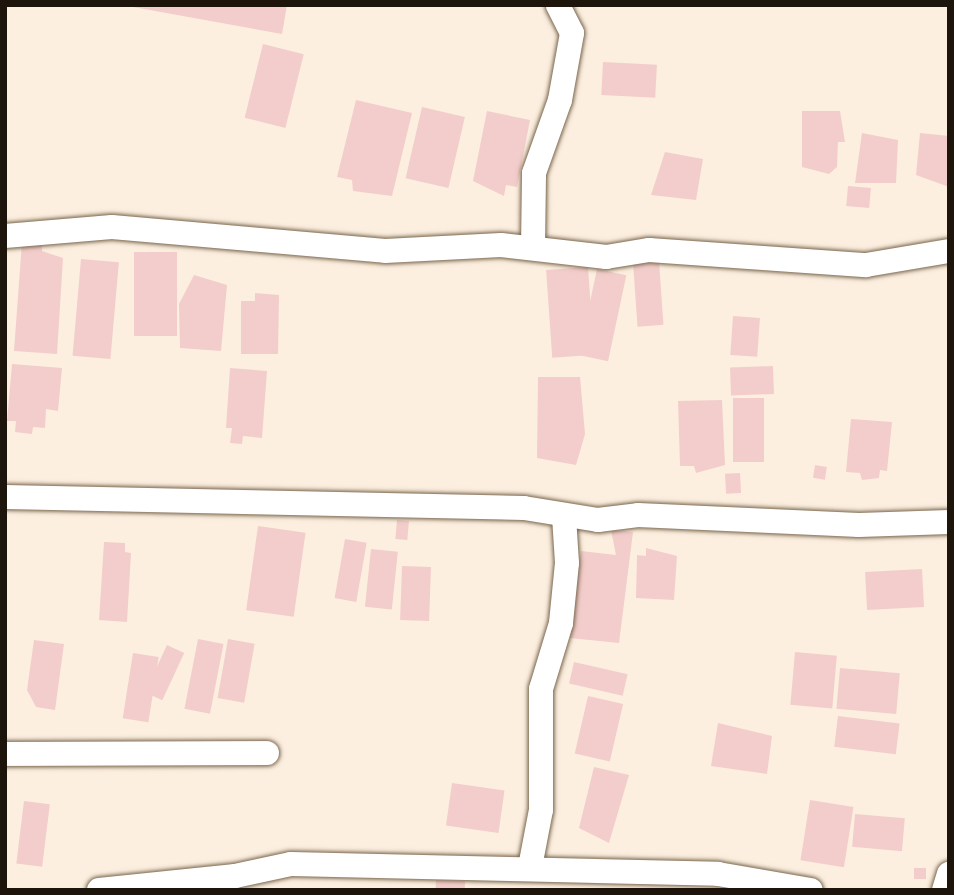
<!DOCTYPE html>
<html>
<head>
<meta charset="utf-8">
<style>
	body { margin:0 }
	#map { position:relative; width:954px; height:895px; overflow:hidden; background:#fcefdf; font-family:"Exo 2",sans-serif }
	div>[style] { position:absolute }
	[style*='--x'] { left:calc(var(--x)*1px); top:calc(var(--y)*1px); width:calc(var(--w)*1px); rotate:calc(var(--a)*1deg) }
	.building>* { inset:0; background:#f3cdcb; transform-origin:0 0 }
	.roads { filter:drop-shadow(0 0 2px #79654d) drop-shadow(0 0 2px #79654d) }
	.street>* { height:24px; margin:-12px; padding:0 12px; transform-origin:12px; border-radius:12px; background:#fff }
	span { translate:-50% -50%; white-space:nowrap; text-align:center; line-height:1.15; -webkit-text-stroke:5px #fcefdf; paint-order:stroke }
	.frame { position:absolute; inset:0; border:7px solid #1d150b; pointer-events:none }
</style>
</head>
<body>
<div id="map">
	<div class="building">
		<i style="clip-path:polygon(122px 5px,287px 5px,282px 34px)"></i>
		<i style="left:263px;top:44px;width:42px;height:76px;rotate:14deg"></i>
		<i style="left:603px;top:62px;width:54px;height:33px;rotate:3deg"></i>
		<i style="clip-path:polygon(356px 100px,412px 113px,392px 196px,353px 191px,352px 180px,337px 177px)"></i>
		<i style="left:422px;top:107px;width:44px;height:73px;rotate:13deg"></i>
		<i style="clip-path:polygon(487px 111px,530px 120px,517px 187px,506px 185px,504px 196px,473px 181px)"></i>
		<i style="clip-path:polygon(802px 111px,840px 111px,845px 142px,838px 142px,837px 167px,829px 174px,802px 167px)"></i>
		<i style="clip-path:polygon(862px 133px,898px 140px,896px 183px,855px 183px)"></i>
		<i style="clip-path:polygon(920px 133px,949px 136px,949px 187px,916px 175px)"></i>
		<i style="clip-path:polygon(665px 152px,703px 159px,696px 200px,651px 195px)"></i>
		<i style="left:848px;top:186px;width:23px;height:20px;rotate:5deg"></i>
		<i style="clip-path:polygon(22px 242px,42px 243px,42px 251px,63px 258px,57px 354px,14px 351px)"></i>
		<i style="left:134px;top:252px;width:43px;height:84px"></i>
		<i style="left:81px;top:259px;width:38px;height:97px;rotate:5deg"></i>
		<i style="left:659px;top:261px;width:64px;height:26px;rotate:86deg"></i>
		<i style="left:588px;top:267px;width:88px;height:42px;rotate:86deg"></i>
		<i style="left:597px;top:269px;width:30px;height:88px;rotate:12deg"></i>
		<i style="clip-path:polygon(194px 275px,227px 285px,221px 351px,180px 348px,179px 304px)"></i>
		<i style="clip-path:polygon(255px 293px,279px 295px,278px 354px,241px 354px,241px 301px,255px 301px)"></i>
		<i style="left:733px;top:316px;width:27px;height:39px;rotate:4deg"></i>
		<i style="clip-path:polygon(12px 364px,62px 368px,58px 411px,46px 409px,45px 428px,33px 427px,32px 434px,15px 432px,16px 421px,7px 421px)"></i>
		<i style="left:773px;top:366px;width:28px;height:43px;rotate:88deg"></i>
		<i style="clip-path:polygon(230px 368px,267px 371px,262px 438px,243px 436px,242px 444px,230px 443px,232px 428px,226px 428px)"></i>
		<i style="clip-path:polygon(538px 377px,580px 377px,585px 434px,576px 465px,537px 458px)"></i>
		<i style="left:733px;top:398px;width:31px;height:64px"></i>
		<i style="clip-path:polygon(722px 400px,725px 465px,696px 473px,694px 466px,680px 466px,678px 401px)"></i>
		<i style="clip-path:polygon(851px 419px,892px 422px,887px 471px,880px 470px,879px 478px,862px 480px,860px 473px,846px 472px)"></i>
		<i style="left:815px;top:465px;width:12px;height:13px;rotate:9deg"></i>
		<i style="left:740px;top:473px;width:20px;height:15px;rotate:87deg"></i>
		<i style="left:397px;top:520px;width:12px;height:19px;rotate:5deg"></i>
		<i style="left:258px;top:526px;width:48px;height:85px;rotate:8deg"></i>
		<i style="clip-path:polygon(611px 530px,633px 532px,619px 643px,570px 638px,581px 551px,616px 555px)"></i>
		<i style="left:345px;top:539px;width:22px;height:60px;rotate:10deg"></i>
		<i style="clip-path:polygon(104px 542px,125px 543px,125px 552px,131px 553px,127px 622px,99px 620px)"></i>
		<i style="clip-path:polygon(646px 548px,677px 556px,674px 600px,636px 598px,637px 555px,646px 556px)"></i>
		<i style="left:371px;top:549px;width:27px;height:58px;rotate:6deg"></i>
		<i style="left:402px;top:566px;width:29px;height:54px;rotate:2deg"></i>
		<i style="left:922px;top:569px;width:38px;height:57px;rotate:87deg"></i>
		<i style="left:198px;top:639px;width:26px;height:71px;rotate:11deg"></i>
		<i style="left:228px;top:639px;width:27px;height:60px;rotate:10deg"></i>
		<i style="clip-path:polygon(34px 640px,64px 644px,55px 710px,36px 707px,27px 690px)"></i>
		<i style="left:167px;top:645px;width:19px;height:52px;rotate:25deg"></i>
		<i style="left:795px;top:652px;width:42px;height:53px;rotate:5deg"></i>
		<i style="left:133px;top:653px;width:26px;height:66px;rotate:9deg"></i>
		<i style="left:574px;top:662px;width:55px;height:22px;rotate:13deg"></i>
		<i style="left:840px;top:668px;width:60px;height:41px;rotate:5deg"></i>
		<i style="left:588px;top:696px;width:36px;height:59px;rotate:13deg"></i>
		<i style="left:838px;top:716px;width:62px;height:31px;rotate:7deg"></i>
		<i style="clip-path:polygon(718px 723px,772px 736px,767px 774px,711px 766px)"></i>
		<i style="clip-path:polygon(594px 767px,629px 775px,609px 843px,579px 828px)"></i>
		<i style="left:452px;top:783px;width:53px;height:43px;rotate:8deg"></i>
		<i style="left:810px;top:800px;width:44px;height:61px;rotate:9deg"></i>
		<i style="left:24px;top:801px;width:26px;height:63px;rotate:7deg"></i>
		<i style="left:855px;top:814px;width:50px;height:33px;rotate:5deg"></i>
		<i style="left:914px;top:868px;width:12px;height:11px"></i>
		<i style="left:436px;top:880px;width:29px;height:10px;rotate:2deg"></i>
	</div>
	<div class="roads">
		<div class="street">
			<i style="--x:5;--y:236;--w:107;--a:-4.8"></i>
			<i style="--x:112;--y:227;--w:274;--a:5"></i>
			<i style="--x:385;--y:251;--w:116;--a:-3"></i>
			<i style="--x:501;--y:245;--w:106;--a:6.5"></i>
			<i style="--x:606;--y:257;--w:44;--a:-9.2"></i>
			<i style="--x:649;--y:250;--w:218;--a:4"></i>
			<i style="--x:866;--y:265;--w:84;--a:-9.6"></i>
			<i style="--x:533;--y:247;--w:74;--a:-89.2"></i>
			<i style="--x:534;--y:173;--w:77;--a:-70.4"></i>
			<i style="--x:560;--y:100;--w:68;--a:-79.8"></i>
			<i style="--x:572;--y:33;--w:31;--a:-117"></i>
			<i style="--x:5;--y:497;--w:519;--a:1.21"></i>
			<i style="--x:524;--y:508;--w:75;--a:9.2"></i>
			<i style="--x:598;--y:520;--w:40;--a:-7.1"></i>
			<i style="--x:638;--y:515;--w:221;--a:2.6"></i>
			<i style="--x:859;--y:525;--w:90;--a:-1.9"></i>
			<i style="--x:5;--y:754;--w:262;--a:-0.2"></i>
			<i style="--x:530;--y:867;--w:58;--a:-79.1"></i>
			<i style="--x:541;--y:810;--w:121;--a:-90"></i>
			<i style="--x:541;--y:689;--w:69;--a:-73.1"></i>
			<i style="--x:561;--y:623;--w:60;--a:-84.3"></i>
			<i style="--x:567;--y:563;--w:46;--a:-93.7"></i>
			<i style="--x:99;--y:890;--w:137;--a:-5.9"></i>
			<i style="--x:235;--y:876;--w:57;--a:-12.1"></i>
			<i style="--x:291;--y:864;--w:427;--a:1.3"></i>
			<i style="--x:718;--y:874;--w:94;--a:9.8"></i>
			<i style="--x:944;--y:890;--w:17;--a:-73"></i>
		</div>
	</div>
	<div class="frame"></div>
</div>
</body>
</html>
